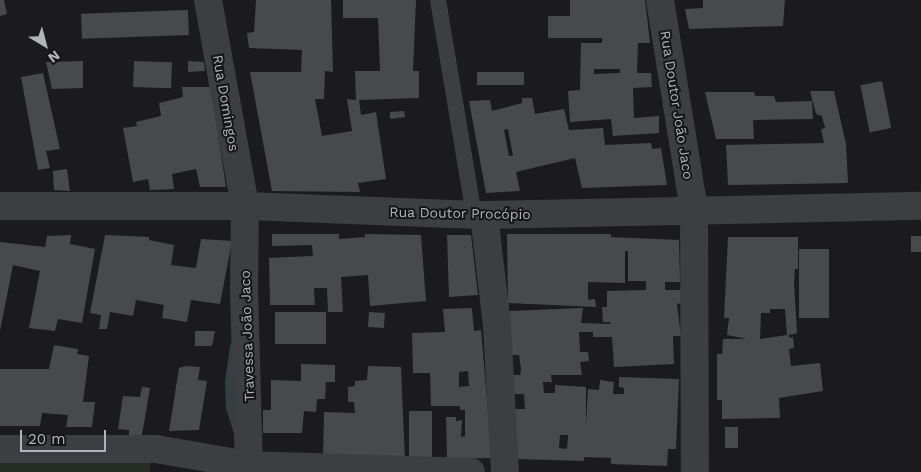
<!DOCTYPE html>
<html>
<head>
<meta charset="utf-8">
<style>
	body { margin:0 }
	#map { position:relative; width:921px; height:472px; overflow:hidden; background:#1b1b1d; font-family:"Work Sans",sans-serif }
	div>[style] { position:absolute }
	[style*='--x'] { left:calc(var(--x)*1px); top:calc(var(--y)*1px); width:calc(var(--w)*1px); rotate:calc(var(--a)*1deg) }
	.green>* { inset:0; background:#252d25; transform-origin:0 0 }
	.stream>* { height:9px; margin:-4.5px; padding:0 4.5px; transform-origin:4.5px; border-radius:4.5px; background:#333f42 }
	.building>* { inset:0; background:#48494d; transform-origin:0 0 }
	.lane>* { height:16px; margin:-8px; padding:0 8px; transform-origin:8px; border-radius:8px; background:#3c3e41 }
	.street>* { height:28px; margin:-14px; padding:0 14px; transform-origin:14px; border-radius:14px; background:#3c3e41 }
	span { translate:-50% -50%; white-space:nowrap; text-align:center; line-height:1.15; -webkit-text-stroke:4px #161618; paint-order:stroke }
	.street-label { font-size:14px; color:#aeb5bb }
	.north { position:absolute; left:20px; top:20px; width:50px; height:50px; -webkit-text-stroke:4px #161618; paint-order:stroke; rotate:143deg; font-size:14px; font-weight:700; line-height:20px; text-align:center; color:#aeb5bb }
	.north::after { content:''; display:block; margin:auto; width:18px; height:22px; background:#aeb5bb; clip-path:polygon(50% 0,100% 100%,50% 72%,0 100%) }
	.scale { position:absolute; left:20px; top:430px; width:86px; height:22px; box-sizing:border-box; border:2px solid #aeb5bb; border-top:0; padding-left:6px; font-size:15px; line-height:18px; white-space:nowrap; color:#aeb5bb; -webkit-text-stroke:4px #161618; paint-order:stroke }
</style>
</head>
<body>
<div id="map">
	<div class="green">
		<i style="left:0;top:457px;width:150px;height:15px"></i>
	</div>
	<div class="stream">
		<i style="--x:234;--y:346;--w:36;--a:98"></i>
		<i style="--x:229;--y:382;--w:25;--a:88"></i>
		<i style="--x:230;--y:407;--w:24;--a:73"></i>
	</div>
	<div class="building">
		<i style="clip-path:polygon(0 0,4px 0,7px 14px,0 16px)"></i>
		<i style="clip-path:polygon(256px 0,331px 0,333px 72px,325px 71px,324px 99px,315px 99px,322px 136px,352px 131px,347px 99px,356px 100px,355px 71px,380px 71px,378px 18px,343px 18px,343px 0,416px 0,413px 71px,419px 71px,419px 98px,359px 100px,361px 115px,376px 112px,386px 179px,358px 183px,360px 192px,272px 191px,250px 72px,301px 72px,302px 50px,249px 48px,247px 33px,254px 32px)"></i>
		<i style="clip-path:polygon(evenodd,570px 0,645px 0,650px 43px,638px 43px,637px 73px,651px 73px,652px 87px,633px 88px,634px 118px,659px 116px,659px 133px,613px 136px,611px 119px,570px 122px,568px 91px,580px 90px,581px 43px,602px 43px,602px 38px,548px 38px,548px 16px,570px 16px,570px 0,594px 69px,620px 69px,620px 73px,594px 74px,594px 69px)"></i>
		<i style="clip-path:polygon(703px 0,785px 0,783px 26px,689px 29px,685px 9px,703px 8px)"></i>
		<i style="left:188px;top:10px;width:25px;height:107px;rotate:88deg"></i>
		<i style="clip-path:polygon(83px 61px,83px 88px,52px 89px,46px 62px)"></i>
		<i style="left:134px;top:61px;width:38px;height:26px;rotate:2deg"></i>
		<i style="clip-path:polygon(188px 61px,204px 62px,205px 71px,188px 72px)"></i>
		<i style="left:524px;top:72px;width:13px;height:47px;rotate:90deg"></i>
		<i style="clip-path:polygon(43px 73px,60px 149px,46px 151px,50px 168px,38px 170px,21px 77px)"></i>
		<i style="left:882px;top:81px;width:48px;height:22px;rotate:79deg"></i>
		<i style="clip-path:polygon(182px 87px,211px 87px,226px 187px,200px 187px,196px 169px,172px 174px,174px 189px,150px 190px,148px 179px,133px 182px,123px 128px,137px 126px,136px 122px,161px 116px,159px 103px,183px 97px)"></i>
		<i style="clip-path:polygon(810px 91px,834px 91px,846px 144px,848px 183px,728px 185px,726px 145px,824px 143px,821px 129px,825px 128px,822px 116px,816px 114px)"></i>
		<i style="clip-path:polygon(705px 92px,754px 92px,755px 96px,774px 96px,776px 102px,812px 101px,813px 119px,753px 120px,754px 139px,716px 139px)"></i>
		<i style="clip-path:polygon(evenodd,522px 98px,532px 98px,535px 114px,564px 109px,569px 130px,603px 128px,605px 145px,651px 143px,652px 149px,661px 148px,667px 185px,582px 188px,575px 158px,516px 172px,520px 191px,486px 193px,469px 101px,490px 100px,492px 111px,522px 103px,522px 98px,508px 129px,513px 156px,509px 156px,504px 130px,508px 129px)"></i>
		<i style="clip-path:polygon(404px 111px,405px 117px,390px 119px,390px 112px)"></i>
		<i style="clip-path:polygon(67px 169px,70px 191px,54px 190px,53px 171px)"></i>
		<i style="clip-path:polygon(272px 234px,339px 234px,339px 239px,365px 237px,365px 234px,421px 235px,426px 301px,370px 306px,368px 275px,341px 277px,343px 312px,328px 312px,327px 288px,314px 288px,315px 305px,270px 305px,269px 258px,313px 256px,312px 245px,272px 246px)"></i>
		<i style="clip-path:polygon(evenodd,507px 234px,611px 234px,611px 237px,679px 240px,680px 282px,665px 282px,665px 290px,682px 290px,682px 303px,677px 304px,681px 336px,673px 336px,674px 364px,614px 367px,612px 337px,593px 337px,593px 332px,579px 332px,580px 352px,588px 352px,589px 361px,580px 362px,582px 375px,551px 375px,552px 382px,543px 382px,544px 393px,555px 393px,555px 385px,586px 387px,586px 426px,588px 389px,599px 390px,600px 380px,614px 382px,613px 394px,624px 394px,624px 388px,619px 387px,619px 377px,679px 379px,676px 449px,668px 449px,667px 466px,611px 464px,611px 458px,584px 457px,584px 461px,516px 459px,513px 409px,525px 409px,524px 394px,512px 394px,511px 375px,520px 375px,521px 369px,519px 355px,510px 355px,508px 311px,583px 308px,581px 323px,610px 324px,610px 322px,603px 322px,602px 307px,607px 307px,607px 291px,646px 290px,646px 281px,628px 281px,628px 251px,625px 251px,625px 283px,588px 282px,588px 300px,595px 299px,596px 307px,508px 303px,507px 234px,560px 435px,568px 435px,567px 449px,559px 448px,560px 435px)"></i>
		<i style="clip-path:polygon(71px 235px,70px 244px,95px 249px,82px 323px,58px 319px,55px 331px,29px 328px,40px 271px,13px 265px,0 331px,0 242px,45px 247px,47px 236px)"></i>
		<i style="clip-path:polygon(105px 235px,149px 237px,149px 240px,174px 245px,171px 265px,196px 268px,201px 239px,232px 241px,220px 304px,191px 300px,187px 322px,162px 318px,164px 305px,136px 300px,133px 316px,110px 312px,107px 329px,99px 329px,101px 315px,90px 313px)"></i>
		<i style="clip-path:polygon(447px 235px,471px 235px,478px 295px,449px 297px)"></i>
		<i style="left:921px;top:236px;width:16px;height:10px;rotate:90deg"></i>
		<i style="clip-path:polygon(evenodd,728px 237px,798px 237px,798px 269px,795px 269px,794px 283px,797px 333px,789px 335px,789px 338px,793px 337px,794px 348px,789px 349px,791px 366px,820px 363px,823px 391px,779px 398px,780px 418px,722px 419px,722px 400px,717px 400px,717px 354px,722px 354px,723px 339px,747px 339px,727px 335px,729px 318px,724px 318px,728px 237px,770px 309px,785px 309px,787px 335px,760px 339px,761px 313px,770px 313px,770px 309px)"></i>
		<i style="left:799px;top:249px;width:30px;height:69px"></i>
		<i style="clip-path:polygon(evenodd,472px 308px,474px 331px,481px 330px,492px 458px,447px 459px,446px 417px,456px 417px,456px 421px,462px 420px,461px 437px,465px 436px,465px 410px,460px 410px,460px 406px,431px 406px,430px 373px,413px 373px,412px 333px,445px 332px,443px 309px,472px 308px,468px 371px,469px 386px,459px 387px,459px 372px,468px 371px)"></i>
		<i style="left:275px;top:312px;width:51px;height:32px"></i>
		<i style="left:369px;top:312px;width:16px;height:15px;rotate:4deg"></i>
		<i style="clip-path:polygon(195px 331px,215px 331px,212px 346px,195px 346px)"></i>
		<i style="clip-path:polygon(54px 345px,78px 349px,77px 354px,89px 356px,83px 402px,95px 402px,92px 427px,66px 427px,68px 415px,42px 413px,40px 426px,0 426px,0 369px,49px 369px)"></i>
		<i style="clip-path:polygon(301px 364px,335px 365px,335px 382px,326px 382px,325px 399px,317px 399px,316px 412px,304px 411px,302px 433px,263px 433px,263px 410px,271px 410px,271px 380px,301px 381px)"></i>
		<i style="clip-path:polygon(186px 366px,200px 367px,198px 380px,207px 381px,199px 430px,169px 431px,179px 368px)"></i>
		<i style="clip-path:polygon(368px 366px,401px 367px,405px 461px,323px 458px,324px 412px,355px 413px,354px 402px,348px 402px,348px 387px,355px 386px,355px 381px,367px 380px)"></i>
		<i style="clip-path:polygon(142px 387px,150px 388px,143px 429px,141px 438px,129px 437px,129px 430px,118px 429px,123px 396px,140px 397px)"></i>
		<i style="left:409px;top:411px;width:23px;height:50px"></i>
		<i style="left:725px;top:427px;width:13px;height:21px"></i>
	</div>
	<div class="lane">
		<i style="--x:438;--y:0;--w:218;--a:80.5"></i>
	</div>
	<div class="street">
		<i style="--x:208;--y:0;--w:209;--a:79.8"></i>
		<i style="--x:245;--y:206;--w:84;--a:90.7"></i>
		<i style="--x:244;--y:290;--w:175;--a:88.4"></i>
		<i style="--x:660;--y:0;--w:213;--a:80.8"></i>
		<i style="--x:694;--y:210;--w:262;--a:89.8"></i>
		<i style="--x:0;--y:206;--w:245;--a:0"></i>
		<i style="--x:245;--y:206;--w:239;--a:2.2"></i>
		<i style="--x:484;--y:215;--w:437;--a:-1.2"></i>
		<i style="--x:484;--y:215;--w:111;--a:83.3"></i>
		<i style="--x:497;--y:325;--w:147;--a:86.9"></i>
		<i style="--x:0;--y:449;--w:156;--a:0"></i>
		<i style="--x:156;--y:449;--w:94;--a:9.8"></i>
		<i style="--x:249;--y:465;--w:222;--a:1.8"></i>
	</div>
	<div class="street-label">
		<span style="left:226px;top:103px;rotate:80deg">Rua Domingos</span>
		<span style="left:677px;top:105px;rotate:81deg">Rua Doutor João Jaco</span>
		<span style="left:460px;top:213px;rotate:1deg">Rua Doutor Procópio</span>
		<span style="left:247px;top:336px;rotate:-92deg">Travessa João Jaco</span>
	</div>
	<div class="north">N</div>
	<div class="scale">20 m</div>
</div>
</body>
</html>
